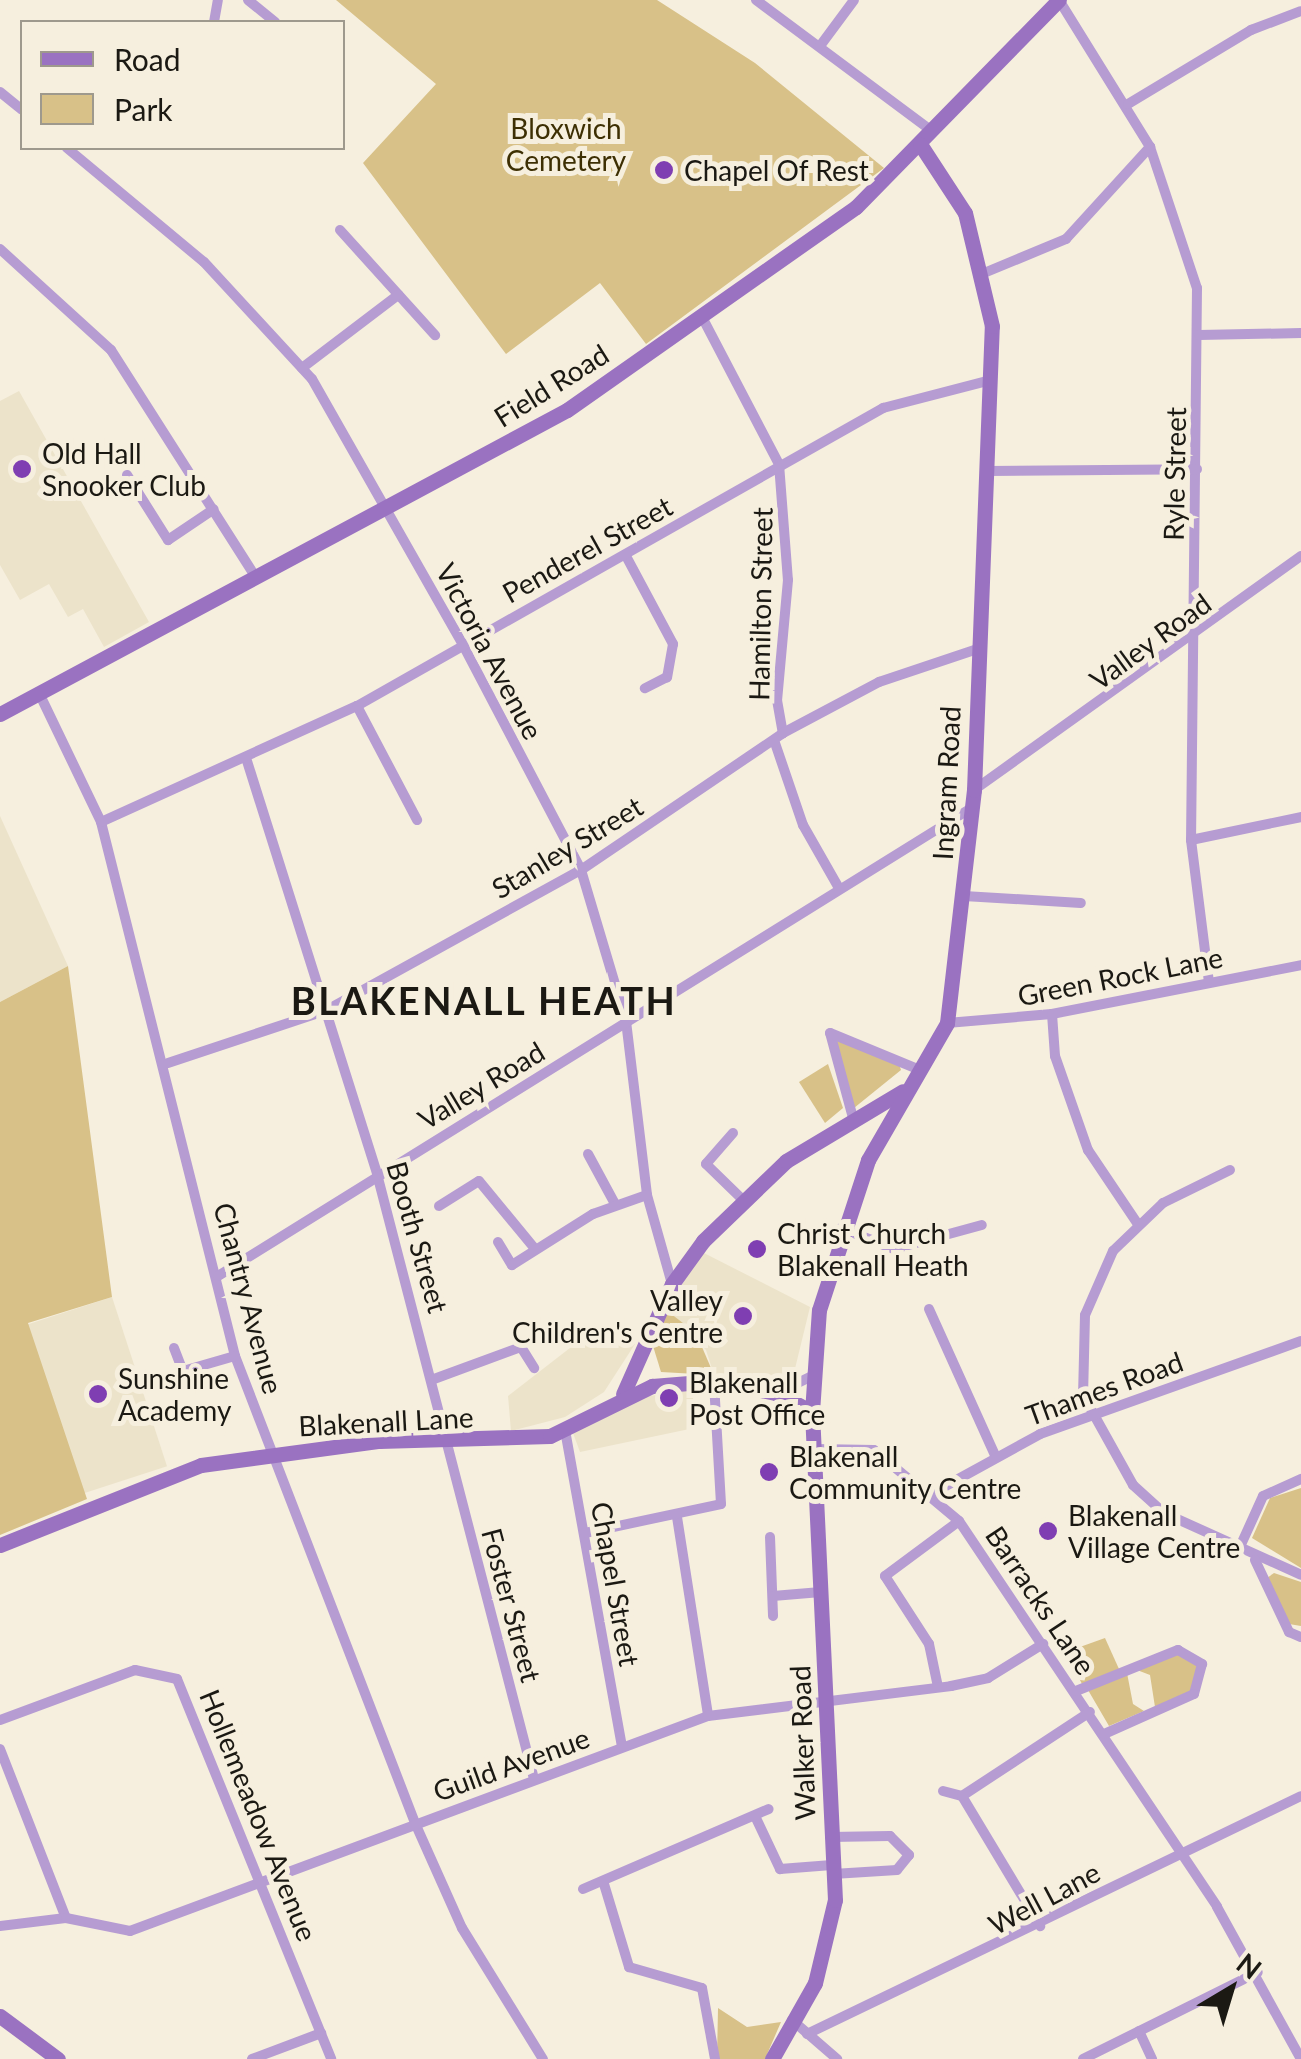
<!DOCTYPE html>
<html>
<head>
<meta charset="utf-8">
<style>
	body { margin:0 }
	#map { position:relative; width:1301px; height:2059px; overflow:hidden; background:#f6efde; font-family:Lato,sans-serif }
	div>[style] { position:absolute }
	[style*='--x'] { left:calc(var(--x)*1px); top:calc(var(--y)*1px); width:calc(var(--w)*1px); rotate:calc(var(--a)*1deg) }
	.built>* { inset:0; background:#ece3ca; transform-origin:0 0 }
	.green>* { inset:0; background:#d8c188 }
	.street>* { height:10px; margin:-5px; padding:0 5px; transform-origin:5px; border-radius:5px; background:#b69cd2 }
	.secondary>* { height:15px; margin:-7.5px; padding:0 7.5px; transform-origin:7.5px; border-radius:7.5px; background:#9a72c1 }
	.dots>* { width:28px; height:28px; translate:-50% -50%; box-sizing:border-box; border:5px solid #f6efde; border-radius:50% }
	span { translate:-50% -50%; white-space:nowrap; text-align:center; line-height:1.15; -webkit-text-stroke:10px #f6efde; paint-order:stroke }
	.park-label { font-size:28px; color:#3d2f03 }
	.poi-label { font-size:28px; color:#1b1913 }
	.left { translate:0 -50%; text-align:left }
	.right { translate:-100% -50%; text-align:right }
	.street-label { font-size:28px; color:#1b1913 }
	.district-label { font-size:38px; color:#1b1913; font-weight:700; letter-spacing:2.5px }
	.legend { position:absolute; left:20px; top:20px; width:325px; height:130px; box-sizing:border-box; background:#f6efde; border:2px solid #9e998d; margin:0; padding:12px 18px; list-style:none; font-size:30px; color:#1b1913 }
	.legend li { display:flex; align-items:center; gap:20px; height:50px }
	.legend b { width:50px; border:2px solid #9e998d }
	.north { position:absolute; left:1181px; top:1939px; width:100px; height:100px; -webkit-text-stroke:8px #f6efde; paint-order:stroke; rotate:38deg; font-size:28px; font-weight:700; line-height:40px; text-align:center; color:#1b1913 }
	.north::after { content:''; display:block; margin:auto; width:35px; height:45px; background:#1b1913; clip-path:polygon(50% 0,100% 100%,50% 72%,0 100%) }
</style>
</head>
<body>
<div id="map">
	<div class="built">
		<i style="clip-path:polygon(19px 391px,149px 622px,104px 647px,83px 609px,68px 617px,49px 584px,20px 600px,0 565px,0 401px)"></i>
		<i style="clip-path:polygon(0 816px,68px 966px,0 1002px)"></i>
		<i style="clip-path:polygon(702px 1252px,810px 1307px,792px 1381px,714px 1375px,706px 1350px,666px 1310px)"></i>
		<i style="left:112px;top:1297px;width:178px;height:89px;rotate:72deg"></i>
		<i style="clip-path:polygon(597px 1327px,635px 1344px,604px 1392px,565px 1417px,511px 1431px,508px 1396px)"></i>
		<i style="clip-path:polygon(691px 1389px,699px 1427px,580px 1452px,573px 1433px,627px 1400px)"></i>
	</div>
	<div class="green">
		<i style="clip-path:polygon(336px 0,657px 0,755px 63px,884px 168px,646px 344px,600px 283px,506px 354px,363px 163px,436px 84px)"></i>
		<i style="clip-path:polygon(68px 966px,112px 1297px,28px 1323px,87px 1499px,0 1535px,0 1002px)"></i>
		<i style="clip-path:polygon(835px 1038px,899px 1064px,901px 1070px,854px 1108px)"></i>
		<i style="clip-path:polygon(828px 1064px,843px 1108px,825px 1123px,799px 1082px)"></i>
		<i style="clip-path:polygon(666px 1310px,696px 1333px,714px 1375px,661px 1372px,653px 1346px)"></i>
		<i style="clip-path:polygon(1301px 1488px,1301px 1568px,1252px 1538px,1270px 1498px)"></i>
		<i style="clip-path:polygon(1274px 1573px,1301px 1582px,1301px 1626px,1289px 1624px,1267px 1578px)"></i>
		<i style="clip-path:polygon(1105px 1638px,1119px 1669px,1082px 1684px,1066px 1652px)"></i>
		<i style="clip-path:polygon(1180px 1653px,1200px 1666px,1192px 1691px,1155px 1707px,1150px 1675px,1137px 1670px)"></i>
		<i style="clip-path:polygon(1127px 1673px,1133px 1704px,1144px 1711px,1109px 1726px,1088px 1690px)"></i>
		<i style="clip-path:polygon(718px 2008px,747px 2027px,781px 2022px,765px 2059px,717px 2059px)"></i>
	</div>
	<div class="street">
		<i style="--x:248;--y:0;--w:35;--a:39"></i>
		<i style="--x:756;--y:0;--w:221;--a:36.7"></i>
		<i style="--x:1059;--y:0;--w:173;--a:58.2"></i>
		<i style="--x:1150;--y:147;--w:149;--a:71.6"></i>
		<i style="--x:1197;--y:288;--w:552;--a:90.62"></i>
		<i style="--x:1191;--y:840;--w:143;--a:82.8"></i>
		<i style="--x:214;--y:22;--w:22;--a:-80"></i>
		<i style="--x:820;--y:46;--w:57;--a:-53.5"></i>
		<i style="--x:0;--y:92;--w:28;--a:39"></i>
		<i style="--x:1128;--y:104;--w:144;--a:-31"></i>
		<i style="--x:1251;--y:30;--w:53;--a:-20.8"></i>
		<i style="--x:67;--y:148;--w:178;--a:39.8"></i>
		<i style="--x:204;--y:262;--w:159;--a:47.3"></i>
		<i style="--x:312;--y:379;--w:306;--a:60.4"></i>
		<i style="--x:463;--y:645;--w:254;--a:62.3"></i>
		<i style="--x:581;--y:870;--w:158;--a:73.4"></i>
		<i style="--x:626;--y:1021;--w:175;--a:83.1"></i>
		<i style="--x:647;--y:1195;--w:92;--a:74.3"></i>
		<i style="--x:340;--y:230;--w:142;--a:47.9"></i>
		<i style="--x:0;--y:249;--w:150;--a:42.3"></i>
		<i style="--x:111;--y:350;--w:270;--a:57.5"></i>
		<i style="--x:984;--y:273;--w:89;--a:-22.5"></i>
		<i style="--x:1066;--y:239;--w:125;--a:-47.6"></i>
		<i style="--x:701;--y:315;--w:168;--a:62.4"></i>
		<i style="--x:779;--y:464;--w:116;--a:85.6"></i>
		<i style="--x:788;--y:580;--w:121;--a:95.2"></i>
		<i style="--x:777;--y:700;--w:34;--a:80"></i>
		<i style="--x:1199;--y:335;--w:102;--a:-1.1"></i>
		<i style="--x:302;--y:368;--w:121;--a:-37.2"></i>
		<i style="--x:988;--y:471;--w:209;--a:-0.5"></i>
		<i style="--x:127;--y:475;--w:77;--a:57.8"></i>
		<i style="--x:168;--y:540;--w:55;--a:-34"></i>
		<i style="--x:626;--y:556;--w:100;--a:61.9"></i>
		<i style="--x:673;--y:644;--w:34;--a:100"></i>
		<i style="--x:667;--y:677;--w:25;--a:153"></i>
		<i style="--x:39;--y:693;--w:143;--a:64.3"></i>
		<i style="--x:101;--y:822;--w:551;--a:75.91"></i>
		<i style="--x:235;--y:1356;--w:500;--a:68.92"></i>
		<i style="--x:415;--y:1823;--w:115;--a:65.9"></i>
		<i style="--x:462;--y:1928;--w:154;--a:58.3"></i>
		<i style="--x:357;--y:706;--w:129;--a:62.2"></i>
		<i style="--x:774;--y:740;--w:90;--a:71.2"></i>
		<i style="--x:803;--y:825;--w:73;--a:60.3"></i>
		<i style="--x:247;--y:761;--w:433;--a:72.5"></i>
		<i style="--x:377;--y:1174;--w:625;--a:75.45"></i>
		<i style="--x:974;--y:790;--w:402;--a:-35.6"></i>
		<i style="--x:101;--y:822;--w:281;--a:-24.4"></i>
		<i style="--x:357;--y:706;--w:605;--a:-29.53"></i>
		<i style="--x:883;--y:408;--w:112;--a:-14.5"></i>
		<i style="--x:1191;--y:840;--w:112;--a:-11.8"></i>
		<i style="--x:964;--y:896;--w:117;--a:3.4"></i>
		<i style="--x:1052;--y:1014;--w:42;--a:85.9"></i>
		<i style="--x:1055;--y:1056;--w:100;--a:70.7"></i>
		<i style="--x:1088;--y:1150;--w:88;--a:56.1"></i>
		<i style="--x:947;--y:1023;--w:105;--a:-4.9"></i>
		<i style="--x:1052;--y:1014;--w:254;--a:-11.1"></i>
		<i style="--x:168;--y:1063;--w:168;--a:-18.4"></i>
		<i style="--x:327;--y:1010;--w:290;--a:-28.9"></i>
		<i style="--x:581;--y:870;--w:244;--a:-34.1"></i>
		<i style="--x:783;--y:733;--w:109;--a:-28"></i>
		<i style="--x:879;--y:682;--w:103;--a:-18.6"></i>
		<i style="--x:853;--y:1118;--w:88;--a:-105.1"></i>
		<i style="--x:830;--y:1033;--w:97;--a:22.3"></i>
		<i style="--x:733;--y:1133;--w:41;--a:131.1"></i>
		<i style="--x:706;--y:1164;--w:52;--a:44.2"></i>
		<i style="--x:588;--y:1154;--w:57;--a:61.6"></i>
		<i style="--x:1230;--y:1170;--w:75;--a:153.8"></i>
		<i style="--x:1163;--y:1203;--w:69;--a:136.2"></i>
		<i style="--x:1113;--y:1251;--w:70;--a:113.6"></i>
		<i style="--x:1085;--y:1315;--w:80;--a:91.4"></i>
		<i style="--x:1083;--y:1395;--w:103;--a:60.9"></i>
		<i style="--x:1133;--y:1485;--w:42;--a:42.1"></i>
		<i style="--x:1164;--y:1513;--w:150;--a:24.3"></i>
		<i style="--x:439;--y:1206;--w:47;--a:-32"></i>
		<i style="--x:479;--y:1181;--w:88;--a:50.5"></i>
		<i style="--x:841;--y:1228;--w:57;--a:21.6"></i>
		<i style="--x:894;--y:1249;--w:91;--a:-15.3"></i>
		<i style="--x:498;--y:1242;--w:27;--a:59"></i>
		<i style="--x:512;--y:1265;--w:96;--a:-32.2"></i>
		<i style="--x:593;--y:1214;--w:57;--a:-19.4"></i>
		<i style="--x:218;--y:1276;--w:889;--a:-31.85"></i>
		<i style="--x:929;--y:1309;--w:160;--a:65.7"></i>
		<i style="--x:174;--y:1348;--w:39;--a:69"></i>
		<i style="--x:183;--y:1371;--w:54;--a:-16.1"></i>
		<i style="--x:434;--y:1379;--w:93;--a:-20.2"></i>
		<i style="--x:521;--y:1347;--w:25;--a:58"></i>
		<i style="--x:777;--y:1393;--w:39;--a:-26"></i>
		<i style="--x:565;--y:1430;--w:322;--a:79.8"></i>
		<i style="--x:814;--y:1449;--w:60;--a:1"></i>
		<i style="--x:874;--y:1450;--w:111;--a:39.9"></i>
		<i style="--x:959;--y:1521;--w:464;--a:56.2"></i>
		<i style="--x:1217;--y:1907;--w:174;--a:61.1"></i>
		<i style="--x:931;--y:1494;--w:124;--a:-28.8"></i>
		<i style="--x:1040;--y:1434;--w:277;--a:-19.6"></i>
		<i style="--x:677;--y:1517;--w:201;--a:81.1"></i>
		<i style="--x:585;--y:1533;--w:139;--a:-12"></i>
		<i style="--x:721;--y:1504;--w:123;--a:-93.3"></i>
		<i style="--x:770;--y:1537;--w:79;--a:87.8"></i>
		<i style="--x:1239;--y:1549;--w:58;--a:-65.6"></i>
		<i style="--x:1263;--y:1496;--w:42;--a:-24.1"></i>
		<i style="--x:1255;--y:1560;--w:80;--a:64.7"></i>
		<i style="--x:1289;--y:1632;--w:13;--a:23"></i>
		<i style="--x:773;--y:1596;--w:48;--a:-4.8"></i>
		<i style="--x:938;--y:1687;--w:44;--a:-101.8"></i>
		<i style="--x:929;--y:1644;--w:81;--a:-122.9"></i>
		<i style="--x:885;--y:1576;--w:92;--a:-36.6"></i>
		<i style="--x:1076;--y:1691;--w:110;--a:-21.9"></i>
		<i style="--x:1178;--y:1650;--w:28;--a:30"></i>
		<i style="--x:1202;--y:1664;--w:31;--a:105"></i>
		<i style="--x:1194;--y:1694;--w:98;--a:156"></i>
		<i style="--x:0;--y:1720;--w:144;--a:-20.3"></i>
		<i style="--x:135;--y:1670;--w:43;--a:12.1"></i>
		<i style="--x:177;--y:1679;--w:410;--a:67.9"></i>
		<i style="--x:0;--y:1749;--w:181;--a:68.7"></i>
		<i style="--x:943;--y:1791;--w:20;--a:15"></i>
		<i style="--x:962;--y:1796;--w:152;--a:59"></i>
		<i style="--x:962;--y:1796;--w:153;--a:-33.3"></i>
		<i style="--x:755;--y:1816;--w:59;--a:64.7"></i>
		<i style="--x:780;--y:1869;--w:52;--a:-4.4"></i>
		<i style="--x:830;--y:1837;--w:60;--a:-1"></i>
		<i style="--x:890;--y:1836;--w:27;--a:45"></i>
		<i style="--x:909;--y:1855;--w:19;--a:129"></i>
		<i style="--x:897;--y:1870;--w:64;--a:176.4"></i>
		<i style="--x:604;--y:1884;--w:87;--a:73.2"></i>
		<i style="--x:629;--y:1967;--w:76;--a:16"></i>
		<i style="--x:702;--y:1988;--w:72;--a:79.6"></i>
		<i style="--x:583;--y:1889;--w:202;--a:-23.3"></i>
		<i style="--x:0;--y:1926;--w:66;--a:-6.9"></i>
		<i style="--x:66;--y:1918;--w:65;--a:11.5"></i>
		<i style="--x:130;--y:1931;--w:617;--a:-20.4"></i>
		<i style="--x:708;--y:1716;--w:245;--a:-7"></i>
		<i style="--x:951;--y:1686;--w:38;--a:-12"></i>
		<i style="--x:988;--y:1678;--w:65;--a:-31.7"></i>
		<i style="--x:792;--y:2020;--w:60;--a:40.9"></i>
		<i style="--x:1139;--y:2031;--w:31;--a:65"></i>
		<i style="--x:807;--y:2034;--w:548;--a:-25.72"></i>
		<i style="--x:252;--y:2059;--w:74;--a:-20.6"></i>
		<i style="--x:1083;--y:2059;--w:195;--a:-26.4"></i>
	</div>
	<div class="secondary">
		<i style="--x:0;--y:714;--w:643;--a:-28.2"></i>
		<i style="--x:567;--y:410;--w:353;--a:-35.1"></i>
		<i style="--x:856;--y:207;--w:290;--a:-45.6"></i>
		<i style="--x:623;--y:1394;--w:120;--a:-66"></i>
		<i style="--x:672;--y:1284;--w:53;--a:-54.2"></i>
		<i style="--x:703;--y:1241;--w:115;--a:-43.9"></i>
		<i style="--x:786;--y:1161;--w:136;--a:-30.9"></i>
		<i style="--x:0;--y:1545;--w:216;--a:-21.7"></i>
		<i style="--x:201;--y:1465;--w:180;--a:-7.7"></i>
		<i style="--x:379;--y:1441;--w:171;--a:-1.7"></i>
		<i style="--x:550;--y:1436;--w:114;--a:-26.1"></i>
		<i style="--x:652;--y:1386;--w:62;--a:-4.6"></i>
		<i style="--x:714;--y:1381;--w:63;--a:11"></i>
		<i style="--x:776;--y:1393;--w:41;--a:27.8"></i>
		<i style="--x:0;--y:2016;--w:72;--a:36.6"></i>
		<i style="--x:772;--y:2059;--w:87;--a:-60.5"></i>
		<i style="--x:815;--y:1983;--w:85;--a:-76.5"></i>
		<i style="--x:835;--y:1900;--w:489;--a:-92.7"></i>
		<i style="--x:812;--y:1412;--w:102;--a:-86.1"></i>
		<i style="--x:819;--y:1310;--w:158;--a:-71.9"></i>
		<i style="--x:868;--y:1160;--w:158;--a:-60"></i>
		<i style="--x:947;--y:1023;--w:235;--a:-83.4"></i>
		<i style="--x:974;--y:790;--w:464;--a:-87.8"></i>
		<i style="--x:992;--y:326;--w:116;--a:-103.4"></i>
		<i style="--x:965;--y:213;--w:82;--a:-123.1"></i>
	</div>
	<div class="dots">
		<i style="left:664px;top:170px;background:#7f3eb2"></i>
		<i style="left:22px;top:469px;background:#7f3eb2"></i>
		<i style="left:757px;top:1249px;background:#7f3eb2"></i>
		<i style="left:743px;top:1316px;background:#7f3eb2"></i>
		<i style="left:98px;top:1394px;background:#7f3eb2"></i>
		<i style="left:669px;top:1398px;background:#7f3eb2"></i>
		<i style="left:769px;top:1472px;background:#7f3eb2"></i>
		<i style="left:1048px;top:1531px;background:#7f3eb2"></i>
	</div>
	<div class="park-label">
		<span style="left:566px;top:144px">Bloxwich<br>Cemetery</span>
	</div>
	<div class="poi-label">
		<span class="left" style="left:684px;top:170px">Chapel Of Rest</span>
		<span class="left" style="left:42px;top:469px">Old Hall<br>Snooker Club</span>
		<span class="left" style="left:777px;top:1249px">Christ Church<br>Blakenall Heath</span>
		<span class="right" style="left:723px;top:1316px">Valley<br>Children's Centre</span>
		<span class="left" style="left:118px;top:1394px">Sunshine<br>Academy</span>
		<span class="left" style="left:689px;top:1398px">Blakenall<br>Post Office</span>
		<span class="left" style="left:789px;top:1472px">Blakenall<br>Community Centre</span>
		<span class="left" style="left:1068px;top:1531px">Blakenall<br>Village Centre</span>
	</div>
	<div class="street-label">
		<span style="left:551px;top:385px;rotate:-32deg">Field Road</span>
		<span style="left:1174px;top:474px;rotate:-89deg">Ryle Street</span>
		<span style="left:587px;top:549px;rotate:-29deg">Penderel Street</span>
		<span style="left:760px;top:604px;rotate:-89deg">Hamilton Street</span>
		<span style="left:1150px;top:641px;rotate:-36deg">Valley Road</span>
		<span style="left:490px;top:651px;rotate:62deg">Victoria Avenue</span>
		<span style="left:946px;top:783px;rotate:-87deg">Ingram Road</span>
		<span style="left:567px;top:847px;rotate:-31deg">Stanley Street</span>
		<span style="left:1120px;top:976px;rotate:-11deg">Green Rock Lane</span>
		<span style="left:481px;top:1085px;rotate:-31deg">Valley Road</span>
		<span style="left:418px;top:1237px;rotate:74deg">Booth Street</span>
		<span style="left:249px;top:1298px;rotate:75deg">Chantry Avenue</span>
		<span style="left:1104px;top:1388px;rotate:-20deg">Thames Road</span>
		<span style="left:386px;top:1421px;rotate:-3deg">Blakenall Lane</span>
		<span style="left:616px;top:1584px;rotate:80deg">Chapel Street</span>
		<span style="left:1041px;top:1600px;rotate:56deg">Barracks Lane</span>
		<span style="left:512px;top:1605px;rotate:75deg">Foster Street</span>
		<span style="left:802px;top:1743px;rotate:-92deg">Walker Road</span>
		<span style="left:511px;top:1764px;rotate:-20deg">Guild Avenue</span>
		<span style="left:259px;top:1815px;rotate:68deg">Hollemeadow Avenue</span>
		<span style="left:1044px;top:1898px;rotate:-28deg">Well Lane</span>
	</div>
	<div class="district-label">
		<span style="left:484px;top:1001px">BLAKENALL HEATH</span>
	</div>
	<ul class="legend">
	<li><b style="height:12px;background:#9a72c1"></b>Road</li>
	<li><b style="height:28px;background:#d8c188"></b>Park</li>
	</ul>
	<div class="north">N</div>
</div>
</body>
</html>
